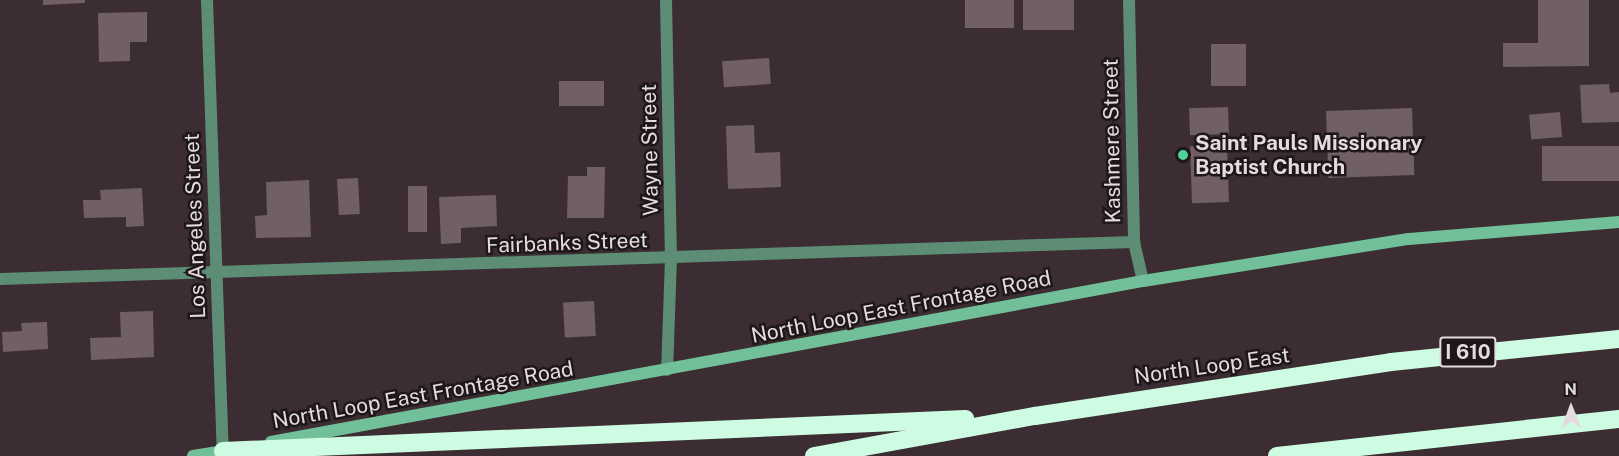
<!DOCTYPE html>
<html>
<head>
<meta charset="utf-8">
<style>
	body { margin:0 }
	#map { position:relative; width:1619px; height:456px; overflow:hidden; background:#3b2d31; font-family:"Public Sans",sans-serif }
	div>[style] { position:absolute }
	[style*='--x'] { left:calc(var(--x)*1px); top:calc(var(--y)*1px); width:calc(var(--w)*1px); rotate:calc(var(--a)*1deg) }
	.building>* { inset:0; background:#705f64; transform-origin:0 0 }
	.minor>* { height:12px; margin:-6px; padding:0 6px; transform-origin:6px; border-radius:6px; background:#5d8d75 }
	.secondary>* { height:12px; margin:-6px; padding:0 6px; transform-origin:6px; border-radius:6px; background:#72c09a }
	.motorway>* { height:18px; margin:-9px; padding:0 9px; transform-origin:9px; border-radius:9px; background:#cefce3 }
	.dots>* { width:16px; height:16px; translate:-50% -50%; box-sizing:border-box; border:3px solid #1e1719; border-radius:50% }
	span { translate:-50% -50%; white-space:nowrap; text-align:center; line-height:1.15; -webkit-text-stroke:5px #1e1719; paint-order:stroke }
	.shield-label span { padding:2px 4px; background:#1e1719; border:2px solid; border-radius:4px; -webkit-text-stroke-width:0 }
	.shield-label { font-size:20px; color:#e5dbde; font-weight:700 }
	.street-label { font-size:21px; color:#e5dbde }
	.poi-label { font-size:21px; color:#e5dbde; font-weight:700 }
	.left { translate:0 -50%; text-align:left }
	.north { position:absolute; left:1541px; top:378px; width:60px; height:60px; -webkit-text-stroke:4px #1e1719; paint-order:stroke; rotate:359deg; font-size:16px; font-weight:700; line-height:24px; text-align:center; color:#e5dbde }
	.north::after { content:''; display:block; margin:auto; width:21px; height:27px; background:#e5dbde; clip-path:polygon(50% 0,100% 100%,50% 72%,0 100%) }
</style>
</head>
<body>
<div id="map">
	<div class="building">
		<i style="clip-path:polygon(43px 0,85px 0,85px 3px,43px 5px)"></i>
		<i style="left:965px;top:0;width:49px;height:28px"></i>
		<i style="left:1023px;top:0;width:51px;height:30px"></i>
		<i style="clip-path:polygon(1538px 0,1589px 0,1589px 66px,1503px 67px,1503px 43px,1538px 43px)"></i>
		<i style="clip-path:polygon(147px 12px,147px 42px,130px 42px,130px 61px,99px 62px,98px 13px)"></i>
		<i style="left:1211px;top:44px;width:35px;height:42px"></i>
		<i style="left:769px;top:58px;width:26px;height:47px;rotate:86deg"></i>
		<i style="left:559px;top:81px;width:45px;height:25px"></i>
		<i style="clip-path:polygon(1609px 84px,1610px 93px,1619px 92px,1619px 122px,1582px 123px,1580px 85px)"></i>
		<i style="left:1228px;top:107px;width:27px;height:39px;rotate:88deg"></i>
		<i style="left:1412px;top:108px;width:67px;height:86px;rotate:88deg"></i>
		<i style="left:1560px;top:112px;width:25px;height:31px;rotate:85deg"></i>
		<i style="clip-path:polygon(754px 125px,755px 153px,780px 152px,781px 187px,728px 189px,726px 126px)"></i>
		<i style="left:1227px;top:145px;width:57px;height:37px;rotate:88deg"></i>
		<i style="left:1619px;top:146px;width:35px;height:77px;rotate:90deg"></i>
		<i style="clip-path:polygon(587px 167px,605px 167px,604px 218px,567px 218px,568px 176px,587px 176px)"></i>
		<i style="left:358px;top:178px;width:36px;height:21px;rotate:87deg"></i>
		<i style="clip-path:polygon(309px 180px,311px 237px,256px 238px,255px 216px,267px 215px,266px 182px)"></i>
		<i style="left:408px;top:186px;width:19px;height:46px"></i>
		<i style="clip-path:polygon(142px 188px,144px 226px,126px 227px,126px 217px,84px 218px,83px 200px,101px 200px,100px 190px)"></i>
		<i style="clip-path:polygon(496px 195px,497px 226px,461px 228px,461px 243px,441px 244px,439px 197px)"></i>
		<i style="left:594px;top:301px;width:35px;height:31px;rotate:87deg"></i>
		<i style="clip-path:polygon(153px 311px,154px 357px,91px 360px,90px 338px,121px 337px,120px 312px)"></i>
		<i style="clip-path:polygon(47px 322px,48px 349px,3px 352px,2px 332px,22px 331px,21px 323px)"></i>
	</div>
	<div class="minor">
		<i style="--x:207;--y:0;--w:451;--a:88"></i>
		<i style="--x:666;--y:0;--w:258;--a:88.9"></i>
		<i style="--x:671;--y:258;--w:112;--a:92"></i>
		<i style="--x:1129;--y:0;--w:242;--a:88.8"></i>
		<i style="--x:1134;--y:242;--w:40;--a:77"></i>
		<i style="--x:0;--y:279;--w:1135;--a:-1.87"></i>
	</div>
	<div class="secondary">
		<i style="--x:271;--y:442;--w:887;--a:-10.46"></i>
		<i style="--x:1143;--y:281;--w:269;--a:-9"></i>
		<i style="--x:1409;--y:239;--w:211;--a:-4.6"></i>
		<i style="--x:193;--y:456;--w:37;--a:-9"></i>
	</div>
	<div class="motorway">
		<i style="--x:223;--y:451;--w:743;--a:-2.47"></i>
		<i style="--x:814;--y:456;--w:225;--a:-10.3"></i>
		<i style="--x:1035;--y:416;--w:360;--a:-8.6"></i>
		<i style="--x:1391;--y:362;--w:229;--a:-5.8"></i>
		<i style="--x:1277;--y:456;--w:344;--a:-6.2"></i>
	</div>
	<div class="dots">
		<i style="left:1183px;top:155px;background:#4dd39a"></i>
	</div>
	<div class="shield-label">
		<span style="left:1468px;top:352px">I 610</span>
	</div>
	<div class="street-label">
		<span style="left:1112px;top:141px;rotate:-91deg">Kashmere Street</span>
		<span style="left:650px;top:150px;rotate:-91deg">Wayne Street</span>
		<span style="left:195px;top:226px;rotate:-92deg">Los Angeles Street</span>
		<span style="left:567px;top:243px;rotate:-2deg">Fairbanks Street</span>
		<span style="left:901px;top:307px;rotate:-11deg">North Loop East Frontage Road</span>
		<span style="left:1212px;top:366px;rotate:-8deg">North Loop East</span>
		<span style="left:423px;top:395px;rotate:-10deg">North Loop East Frontage Road</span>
	</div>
	<div class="poi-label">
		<span class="left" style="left:1195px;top:155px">Saint Pauls Missionary<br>Baptist Church</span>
	</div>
	<div class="north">N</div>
</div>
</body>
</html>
